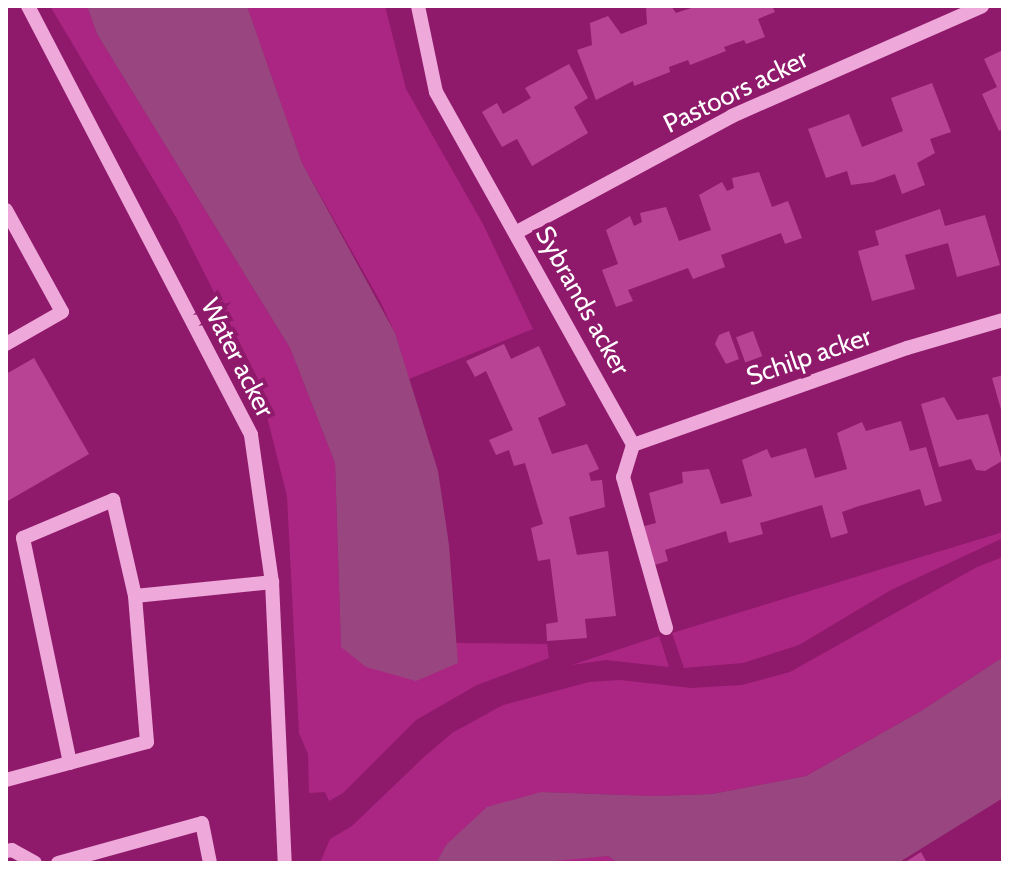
<!DOCTYPE html>
<html>
<head>
<meta charset="utf-8">
<style>
	body { margin:0 }
	#map { position:relative; width:1009px; height:869px; overflow:hidden; background:#8f1a6b; font-family:Cabin,sans-serif }
	div>[style] { position:absolute }
	[style*='--x'] { left:calc(var(--x)*1px); top:calc(var(--y)*1px); width:calc(var(--w)*1px); rotate:calc(var(--a)*1deg) }
	.green>* { inset:0; background:#ab2683 }
	.water>* { inset:0; background:#99457f }
	.building>* { inset:0; background:#b84395; transform-origin:0 0 }
	.minor>* { height:14px; margin:-7px; padding:0 7px; transform-origin:7px; border-radius:7px; background:#eea8da }
	span { translate:-50% -50%; white-space:nowrap; text-align:center; line-height:1.15; -webkit-text-stroke:8px #8f1a6b; paint-order:stroke }
	.street-label { font-size:26px; color:#fff }
	.frame { position:absolute; inset:0; border:8px solid #fff; pointer-events:none }
</style>
</head>
<body>
<div id="map">
	<div class="green">
		<i style="clip-path:polygon(50px 6px,87px 6px,97px 34px,290px 348px,335px 463px,341px 647px,458px 663px,456px 643px,547px 644px,549px 658px,477px 685px,416px 720px,343px 793px,329px 801px,325px 792px,309px 793px,308px 754px,299px 733px,287px 496px,257px 377px,177px 219px)"></i>
		<i style="clip-path:polygon(247px 6px,385px 6px,406px 89px,483px 224px,533px 329px,409px 379px,395px 333px,380px 301px,302px 163px)"></i>
		<i style="clip-path:polygon(1003px 532px,1003px 538px,891px 590px,799px 645px,743px 663px,684px 668px,672px 633px)"></i>
		<i style="clip-path:polygon(1003px 557px,1003px 657px,921px 711px,806px 776px,712px 794px,655px 796px,541px 792px,446px 845px,436px 863px,320px 863px,330px 839px,352px 826px,424px 757px,452px 733px,503px 705px,589px 682px,620px 680px,691px 688px,742px 685px,790px 672px,977px 567px)"></i>
		<i style="clip-path:polygon(659px 636px,669px 667px,606px 660px,572px 665px)"></i>
		<i style="clip-path:polygon(608px 856px,618px 863px,532px 863px,561px 858px)"></i>
	</div>
	<div class="water">
		<i style="clip-path:polygon(87px 6px,247px 6px,302px 163px,395px 333px,438px 471px,449px 545px,458px 663px,416px 681px,366px 667px,341px 647px,335px 463px,290px 348px,97px 34px)"></i>
		<i style="clip-path:polygon(1003px 657px,1003px 798px,898px 863px,618px 863px,608px 856px,532px 863px,436px 863px,446px 845px,487px 807px,541px 792px,655px 796px,712px 794px,806px 776px,921px 711px)"></i>
	</div>
	<div class="building">
		<i style="clip-path:polygon(649px 6px,671px 6px,676px 13px,697px 6px,772px 6px,775px 12px,758px 19px,765px 37px,746px 44px,744px 40px,724px 47px,726px 51px,690px 65px,688px 60px,669px 67px,670px 72px,634px 86px,633px 81px,596px 100px,577px 50px,592px 45px,590px 23px,608px 16px,621px 34px,647px 24px,646px 7px)"></i>
		<i style="clip-path:polygon(1003px 50px,1003px 129px,999px 131px,982px 94px,997px 87px,984px 59px)"></i>
		<i style="clip-path:polygon(569px 64px,588px 98px,574px 107px,588px 133px,532px 166px,517px 139px,502px 147px,482px 112px,497px 103px,503px 114px,531px 98px,525px 88px)"></i>
		<i style="clip-path:polygon(932px 83px,951px 132px,930px 139px,935px 153px,917px 163px,925px 185px,902px 194px,895px 174px,873px 182px,851px 185px,847px 171px,826px 178px,808px 129px,849px 114px,862px 147px,903px 131px,891px 98px)"></i>
		<i style="clip-path:polygon(759px 172px,772px 207px,788px 201px,802px 238px,785px 244px,781px 233px,721px 255px,725px 267px,693px 279px,688px 268px,628px 290px,633px 301px,616px 307px,602px 270px,618px 264px,606px 230px,630px 216px,634px 226px,642px 222px,640px 213px,666px 207px,679px 241px,711px 230px,699px 195px,722px 182px,727px 191px,734px 188px,732px 178px)"></i>
		<i style="clip-path:polygon(940px 209px,945px 226px,985px 215px,1000px 265px,957px 277px,948px 243px,926px 249px,905px 255px,915px 289px,872px 301px,858px 251px,879px 245px,875px 231px)"></i>
		<i style="clip-path:polygon(729px 331px,739px 359px,726px 364px,715px 344px,719px 335px)"></i>
		<i style="left:753px;top:331px;width:27px;height:18px;rotate:70deg"></i>
		<i style="clip-path:polygon(504px 344px,511px 359px,539px 346px,566px 405px,538px 418px,552px 454px,587px 444px,599px 469px,589px 473px,591px 481px,602px 480px,605px 507px,569px 517px,577px 555px,608px 551px,616px 616px,585px 619px,587px 638px,547px 641px,546px 624px,558px 622px,550px 559px,538px 561px,531px 528px,543px 524px,525px 463px,514px 466px,509px 450px,496px 455px,489px 440px,513px 430px,486px 371px,475px 377px,466px 361px)"></i>
		<i style="clip-path:polygon(34px 358px,89px 454px,6px 502px,6px 374px)"></i>
		<i style="clip-path:polygon(1003px 375px,1003px 413px,1002px 413px,992px 378px)"></i>
		<i style="clip-path:polygon(944px 397px,957px 420px,988px 414px,1002px 461px,985px 471px,976px 470px,971px 459px,939px 467px,921px 404px)"></i>
		<i style="clip-path:polygon(901px 421px,910px 451px,926px 447px,942px 501px,925px 506px,920px 489px,859px 506px,842px 512px,848px 533px,831px 538px,822px 505px,760px 523px,763px 534px,729px 543px,726px 531px,665px 550px,668px 561px,651px 566px,641px 527px,656px 523px,649px 493px,683px 483px,682px 472px,709px 469px,721px 504px,752px 496px,742px 460px,767px 449px,771px 458px,806px 448px,815px 478px,847px 469px,837px 433px,862px 422px,866px 431px)"></i>
		<i style="clip-path:polygon(921px 852px,927px 863px,908px 863px,907px 861px)"></i>
	</div>
	<div class="minor">
		<i style="--x:28;--y:6;--w:483;--a:62.5"></i>
		<i style="--x:251;--y:435;--w:148;--a:81.9"></i>
		<i style="--x:272;--y:582;--w:281;--a:87.4"></i>
		<i style="--x:418;--y:6;--w:88;--a:78.2"></i>
		<i style="--x:436;--y:92;--w:404;--a:60.8"></i>
		<i style="--x:633;--y:445;--w:34;--a:107"></i>
		<i style="--x:623;--y:477;--w:157;--a:74.1"></i>
		<i style="--x:6;--y:210;--w:116;--a:61.2"></i>
		<i style="--x:62;--y:312;--w:64;--a:150.3"></i>
		<i style="--x:517;--y:232;--w:244;--a:-28.3"></i>
		<i style="--x:732;--y:116;--w:273;--a:-23.7"></i>
		<i style="--x:633;--y:445;--w:291;--a:-19.5"></i>
		<i style="--x:907;--y:348;--w:100;--a:-16.3"></i>
		<i style="--x:70;--y:763;--w:230;--a:-101.8"></i>
		<i style="--x:23;--y:538;--w:98;--a:-22.9"></i>
		<i style="--x:113;--y:500;--w:98;--a:77.1"></i>
		<i style="--x:6;--y:780;--w:146;--a:-15.1"></i>
		<i style="--x:147;--y:742;--w:146;--a:-94.7"></i>
		<i style="--x:135;--y:596;--w:138;--a:-5.8"></i>
		<i style="--x:6;--y:851;--w:6;--a:-9"></i>
		<i style="--x:12;--y:850;--w:26;--a:29"></i>
		<i style="--x:58;--y:863;--w:149;--a:-15.5"></i>
		<i style="--x:202;--y:823;--w:41;--a:78.7"></i>
	</div>
	<div class="street-label">
		<span style="left:736px;top:92px;rotate:-26deg">Pastoors acker</span>
		<span style="left:582px;top:301px;rotate:61deg">Sybrands acker</span>
		<span style="left:809px;top:357px;rotate:-19deg">Schilp acker</span>
		<span style="left:237px;top:358px;rotate:63deg">Water acker</span>
	</div>
	<div class="frame"></div>
</div>
</body>
</html>
